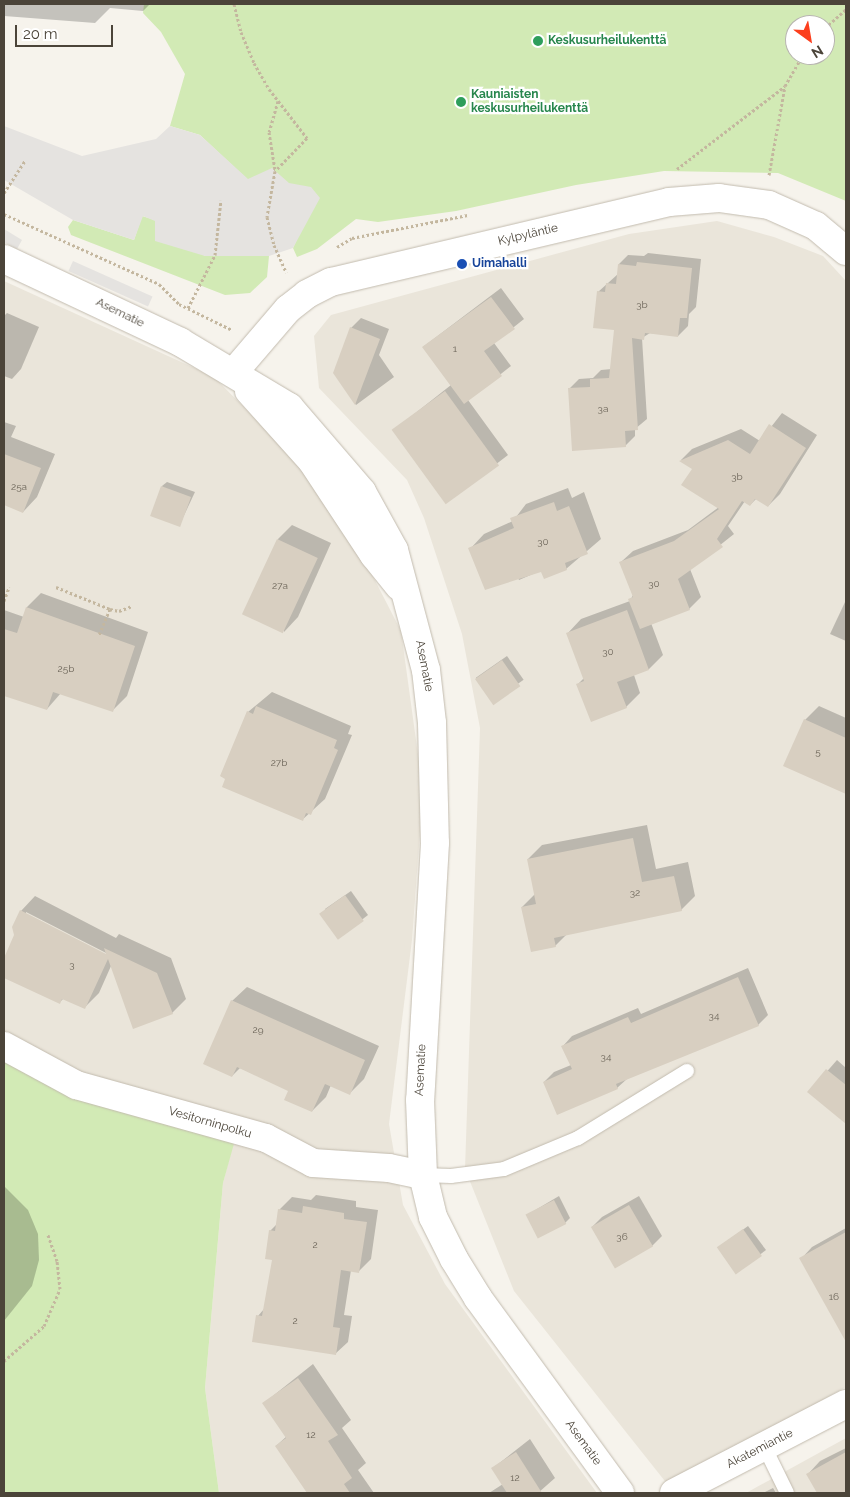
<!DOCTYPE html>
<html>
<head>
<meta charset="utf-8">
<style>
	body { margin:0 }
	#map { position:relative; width:850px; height:1497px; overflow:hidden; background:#f6f3ec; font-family:Raleway,sans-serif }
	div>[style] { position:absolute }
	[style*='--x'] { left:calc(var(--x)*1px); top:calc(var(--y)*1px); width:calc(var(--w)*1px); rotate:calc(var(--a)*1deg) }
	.residential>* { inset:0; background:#eae5da }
	.green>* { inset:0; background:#d2eab5 }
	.parking>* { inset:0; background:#e5e3e0; transform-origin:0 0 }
	.shadow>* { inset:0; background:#0003; transform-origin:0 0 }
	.building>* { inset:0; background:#d8cfc1; transform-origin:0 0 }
	.path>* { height:3px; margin-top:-1.5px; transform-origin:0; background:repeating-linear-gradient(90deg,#c4b79f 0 2.5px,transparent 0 5px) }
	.roads { filter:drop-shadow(0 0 1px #c2bbae) drop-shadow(0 0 1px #c2bbae) }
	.service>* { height:14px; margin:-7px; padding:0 7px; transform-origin:7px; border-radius:7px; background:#fff }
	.minor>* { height:28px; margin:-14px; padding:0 14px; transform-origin:14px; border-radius:14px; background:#fff }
	.tertiary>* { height:28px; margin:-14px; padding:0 14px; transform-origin:14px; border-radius:14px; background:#fff }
	.dots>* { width:14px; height:14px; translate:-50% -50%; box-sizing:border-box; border:2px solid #fff; border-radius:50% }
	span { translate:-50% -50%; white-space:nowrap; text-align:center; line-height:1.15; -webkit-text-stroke:4.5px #fff; paint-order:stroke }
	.number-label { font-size:10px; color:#6e675b }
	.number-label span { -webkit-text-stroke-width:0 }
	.leisure-label { font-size:12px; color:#27864d; font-weight:700 }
	.left { translate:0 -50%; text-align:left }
	.street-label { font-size:12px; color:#4b4439 }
	.transit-label { font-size:12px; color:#164399; font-weight:700 }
	.frame { position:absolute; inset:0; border:5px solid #4b4439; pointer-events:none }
	.north { position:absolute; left:785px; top:15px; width:50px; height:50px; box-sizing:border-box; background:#fff; border:1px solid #b7b4b0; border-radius:50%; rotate:148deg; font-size:14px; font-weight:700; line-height:20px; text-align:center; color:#4b4439 }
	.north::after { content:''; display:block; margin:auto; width:18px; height:22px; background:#fc3f1d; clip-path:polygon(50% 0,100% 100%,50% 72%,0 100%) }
	.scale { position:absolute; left:15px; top:25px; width:98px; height:22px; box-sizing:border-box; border:2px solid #4b4439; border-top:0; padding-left:6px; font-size:15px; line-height:18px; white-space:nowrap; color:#4b4439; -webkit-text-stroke:4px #fff; paint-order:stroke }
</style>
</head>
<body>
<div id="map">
	<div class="residential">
		<i style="clip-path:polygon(717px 221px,774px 237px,823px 256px,846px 281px,846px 1387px,668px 1485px,514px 1291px,465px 1169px,480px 728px,462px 634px,424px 518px,407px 480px,319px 388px,314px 336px,331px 315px,629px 234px)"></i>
		<i style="clip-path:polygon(4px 281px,214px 377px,284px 448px,347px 526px,401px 631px,423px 791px,412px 940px,389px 1124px,403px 1205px,445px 1284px,597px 1493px,219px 1493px,205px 1388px,223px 1183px,234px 1140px,4px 1058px)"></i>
		<i style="clip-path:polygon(846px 1438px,846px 1493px,746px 1493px)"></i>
	</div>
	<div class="green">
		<i style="clip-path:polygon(evenodd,144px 4px,846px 4px,846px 201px,778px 173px,664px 171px,576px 185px,456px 211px,378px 222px,356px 219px,317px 249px,297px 257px,293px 248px,304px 224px,248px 180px,200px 135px,170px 126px,185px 74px,161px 32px,143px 13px,144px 4px,795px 25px,825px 25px,825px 55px,795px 55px,795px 25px)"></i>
		<i style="clip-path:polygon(142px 216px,155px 220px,205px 256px,269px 256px,267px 277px,250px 293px,225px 295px,71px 235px,68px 227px,73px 220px,134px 240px)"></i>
		<i style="clip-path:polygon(4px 1058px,235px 1140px,223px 1183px,205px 1388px,219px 1493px,4px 1493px)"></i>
	</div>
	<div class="parking">
		<i style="clip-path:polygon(4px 126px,82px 156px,156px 139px,170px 126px,200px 135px,248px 179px,272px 168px,289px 183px,311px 187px,320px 198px,293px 248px,269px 256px,205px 256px,155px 241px,155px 221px,143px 216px,134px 240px,73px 220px,4px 180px)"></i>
		<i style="clip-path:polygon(4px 229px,22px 240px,17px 249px,4px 242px)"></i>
		<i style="left:73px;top:261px;width:87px;height:11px;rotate:24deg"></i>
	</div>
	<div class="shadow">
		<i style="clip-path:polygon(4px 4px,150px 4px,143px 11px,110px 8px,95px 23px,4px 16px)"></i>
		<i style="clip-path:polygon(648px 253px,701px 259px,696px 307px,689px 314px,688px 326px,678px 336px,650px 333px,642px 338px,647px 419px,635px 429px,635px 436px,625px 446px,569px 389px,579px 379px,593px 378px,601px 370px,612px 369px,616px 329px,598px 292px,618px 274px,619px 264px,628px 255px,644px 256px)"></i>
		<i style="clip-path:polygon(501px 288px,524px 319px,494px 343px,511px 366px,468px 400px,508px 455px,447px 502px,394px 430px,451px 385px,423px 347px)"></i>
		<i style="clip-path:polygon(7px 313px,39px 327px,21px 369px,12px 379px,4px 376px,4px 316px)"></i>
		<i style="clip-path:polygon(361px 318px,389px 329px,379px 355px,394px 377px,356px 405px,335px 373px,351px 328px)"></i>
		<i style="clip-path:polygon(782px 413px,817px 435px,780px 494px,768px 506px,757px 498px,750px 505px,745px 501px,728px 526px,734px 534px,690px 569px,701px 597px,689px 609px,651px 623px,663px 655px,649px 669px,634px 675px,640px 693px,626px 707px,578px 684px,584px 678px,567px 634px,581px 619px,630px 601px,633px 595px,621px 562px,633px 551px,688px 530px,719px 507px,693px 468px,681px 460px,692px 449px,741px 429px,760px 441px)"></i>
		<i style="clip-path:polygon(4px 422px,16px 426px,11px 437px,55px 454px,37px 497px,23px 512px,4px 504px)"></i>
		<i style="clip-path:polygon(167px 482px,195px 492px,179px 526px,162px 486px)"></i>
		<i style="clip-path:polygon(568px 488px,572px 498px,584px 492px,601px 539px,566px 569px,542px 570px,519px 580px,517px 576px,470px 549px,484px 534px,513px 521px,526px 504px)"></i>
		<i style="clip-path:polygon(292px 525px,331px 543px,298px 617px,284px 632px,278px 539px)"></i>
		<i style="clip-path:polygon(41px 593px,148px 632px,127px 696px,113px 710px,61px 693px,47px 709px,4px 695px,4px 610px,24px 617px,27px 607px)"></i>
		<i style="clip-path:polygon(846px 600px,846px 641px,830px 634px)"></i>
		<i style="left:507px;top:656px;width:29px;height:38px;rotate:55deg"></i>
		<i style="clip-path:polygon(272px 692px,351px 726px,348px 734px,352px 735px,325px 799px,302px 820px,221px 776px,248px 712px)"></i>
		<i style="clip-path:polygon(819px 706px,846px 718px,846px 793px,785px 766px,805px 720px)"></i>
		<i style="clip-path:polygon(647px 825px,656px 869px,688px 862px,695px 896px,681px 910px,567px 934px,555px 946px,522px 907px,535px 894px,528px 859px,542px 845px)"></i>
		<i style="clip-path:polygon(351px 891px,368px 915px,338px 938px,325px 909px)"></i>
		<i style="clip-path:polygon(evenodd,35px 896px,116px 938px,119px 934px,171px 958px,186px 999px,172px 1013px,111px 966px,99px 993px,84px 1008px,64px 998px,60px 1002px,4px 977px,4px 961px,15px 935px,21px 911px,35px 896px,26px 912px,112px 956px,111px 958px,26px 914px,26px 912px)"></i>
		<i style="clip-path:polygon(748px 968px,768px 1015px,758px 1025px,628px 1078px,617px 1088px,544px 1082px,554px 1072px,571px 1065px,563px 1046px,572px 1036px,638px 1008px,641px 1014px)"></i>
		<i style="clip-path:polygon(247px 987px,379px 1046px,364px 1079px,350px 1093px,331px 1085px,326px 1097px,312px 1111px,290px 1090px,240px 1068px,232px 1076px,232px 1001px)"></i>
		<i style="clip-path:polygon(837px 1060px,846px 1068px,846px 1123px,809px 1092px)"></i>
		<i style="clip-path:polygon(4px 1186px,28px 1210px,38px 1234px,39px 1260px,32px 1286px,4px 1321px)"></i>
		<i style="clip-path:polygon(316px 1195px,356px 1201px,356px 1207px,378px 1210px,371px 1259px,359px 1271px,351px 1270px,344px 1315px,352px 1316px,348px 1342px,335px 1354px,258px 1316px,264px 1309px,274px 1259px,270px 1231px,278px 1223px,279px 1210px,292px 1197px,311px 1200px)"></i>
		<i style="clip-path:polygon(559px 1196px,570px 1218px,565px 1223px,527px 1215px)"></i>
		<i style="clip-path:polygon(639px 1196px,662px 1236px,652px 1246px,592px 1227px,602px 1217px)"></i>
		<i style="clip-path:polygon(748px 1226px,766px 1250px,736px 1273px,723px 1244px)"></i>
		<i style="clip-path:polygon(846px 1228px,846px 1335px,844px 1336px,801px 1259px,812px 1247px)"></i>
		<i style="clip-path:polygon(313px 1364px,351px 1420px,342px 1428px,366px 1463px,358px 1470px,374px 1493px,309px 1493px,276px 1446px,287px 1436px,264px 1403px)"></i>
		<i style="clip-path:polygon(530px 1439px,555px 1478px,538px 1493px,489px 1493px,503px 1484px,493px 1468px)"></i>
		<i style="clip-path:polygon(846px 1448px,846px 1493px,818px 1493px,808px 1474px,820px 1461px)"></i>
		<i style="clip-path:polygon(773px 1488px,776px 1493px,763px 1493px)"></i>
	</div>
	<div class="building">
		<i style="clip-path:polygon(637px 262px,692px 268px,687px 318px,680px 318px,678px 337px,645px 333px,644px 340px,632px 338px,638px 430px,625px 431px,626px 447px,572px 451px,568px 388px,590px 387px,590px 379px,609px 378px,614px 330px,593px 328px,597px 291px,605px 292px,606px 283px,616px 284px,618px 264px,636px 266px)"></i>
		<i style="clip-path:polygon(491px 297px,515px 329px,484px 351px,502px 376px,464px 404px,422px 347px)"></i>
		<i style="clip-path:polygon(350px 327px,380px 339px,355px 405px,333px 373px)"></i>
		<i style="left:445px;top:391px;width:92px;height:66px;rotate:54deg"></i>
		<i style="clip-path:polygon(769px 424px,806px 448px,768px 507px,755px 499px,750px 506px,742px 501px,717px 539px,723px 547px,678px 579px,690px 610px,640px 629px,628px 599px,633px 597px,619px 562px,674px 541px,719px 509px,681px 485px,692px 469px,679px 461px,728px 440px,750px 454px)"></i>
		<i style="clip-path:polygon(4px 454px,41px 468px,23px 513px,4px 505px)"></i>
		<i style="left:161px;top:486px;width:32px;height:32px;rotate:20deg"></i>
		<i style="clip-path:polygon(554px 502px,557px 511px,569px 506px,588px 554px,565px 563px,567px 570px,544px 579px,541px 572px,485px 590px,468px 548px,514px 528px,510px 518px)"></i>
		<i style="left:277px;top:539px;width:45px;height:83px;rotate:25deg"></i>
		<i style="clip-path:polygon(26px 607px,135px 646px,113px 712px,53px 692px,47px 710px,4px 696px,4px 629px,17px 633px)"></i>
		<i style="clip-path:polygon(627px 610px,649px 670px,617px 682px,627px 708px,591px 722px,576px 684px,584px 681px,566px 633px)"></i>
		<i style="left:502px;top:660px;width:32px;height:33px;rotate:55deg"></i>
		<i style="clip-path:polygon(256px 706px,337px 740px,334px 748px,338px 750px,311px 815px,306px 813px,303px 821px,222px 787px,225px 779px,220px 776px,247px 711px,253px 714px)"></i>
		<i style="clip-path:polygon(804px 719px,846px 738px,846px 794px,783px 766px)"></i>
		<i style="clip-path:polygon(633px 838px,642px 882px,674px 876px,682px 911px,554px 938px,556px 947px,531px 952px,521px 907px,536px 904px,527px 859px)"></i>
		<i style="left:345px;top:895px;width:32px;height:32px;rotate:54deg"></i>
		<i style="clip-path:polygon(20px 910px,106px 954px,104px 948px,157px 973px,173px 1014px,133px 1029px,108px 959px,85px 1009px,62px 999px,60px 1004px,4px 978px,4px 958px,14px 935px,12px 927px)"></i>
		<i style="clip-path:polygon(738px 977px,759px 1026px,616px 1084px,618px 1089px,557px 1115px,543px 1082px,572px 1069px,561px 1046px,628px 1017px,631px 1023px)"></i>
		<i style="clip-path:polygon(231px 1000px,365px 1060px,350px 1095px,325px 1084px,312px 1112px,284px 1100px,288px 1091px,237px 1067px,232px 1077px,203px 1064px)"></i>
		<i style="clip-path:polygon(826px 1069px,846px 1085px,846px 1124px,807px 1092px)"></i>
		<i style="left:554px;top:1200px;width:27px;height:32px;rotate:63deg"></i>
		<i style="left:629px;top:1205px;width:48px;height:44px;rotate:60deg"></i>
		<i style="clip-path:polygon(303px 1206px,344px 1213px,344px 1219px,367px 1222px,359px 1273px,341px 1270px,333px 1327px,340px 1328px,336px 1355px,252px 1342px,256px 1315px,262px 1316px,272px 1260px,265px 1259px,269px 1230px,275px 1231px,278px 1209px,302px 1213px)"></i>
		<i style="left:743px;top:1229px;width:33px;height:32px;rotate:55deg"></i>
		<i style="clip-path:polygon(846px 1232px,846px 1342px,799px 1258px)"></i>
		<i style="clip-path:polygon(298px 1378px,338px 1435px,328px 1441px,352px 1478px,344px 1484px,350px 1493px,307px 1493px,275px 1446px,286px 1438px,262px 1403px)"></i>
		<i style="clip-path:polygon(516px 1452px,542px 1493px,507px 1493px,491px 1468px)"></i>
		<i style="clip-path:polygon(846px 1452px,846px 1493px,817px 1493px,806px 1474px)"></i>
	</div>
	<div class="path">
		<i style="--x:234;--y:4;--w:29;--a:76"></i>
		<i style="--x:241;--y:32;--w:34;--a:67"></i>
		<i style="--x:254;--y:63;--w:30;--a:60"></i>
		<i style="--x:269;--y:89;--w:62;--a:52.2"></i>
		<i style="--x:307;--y:138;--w:46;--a:134.1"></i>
		<i style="--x:825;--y:28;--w:28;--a:-42"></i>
		<i style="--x:278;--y:101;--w:32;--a:106"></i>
		<i style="--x:269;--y:132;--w:39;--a:81"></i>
		<i style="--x:275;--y:171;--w:47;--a:99.9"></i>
		<i style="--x:267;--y:217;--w:29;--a:76"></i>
		<i style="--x:274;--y:245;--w:30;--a:66"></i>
		<i style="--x:677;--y:169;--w:136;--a:-37.5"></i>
		<i style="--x:769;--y:175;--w:90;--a:-79.8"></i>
		<i style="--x:785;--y:86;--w:36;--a:-60"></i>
		<i style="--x:4;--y:193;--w:38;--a:-57"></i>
		<i style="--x:4;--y:214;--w:170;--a:24.3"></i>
		<i style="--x:159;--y:284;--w:28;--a:45"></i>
		<i style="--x:179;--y:304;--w:59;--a:26.1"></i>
		<i style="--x:337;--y:247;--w:17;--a:-31"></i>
		<i style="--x:352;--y:238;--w:118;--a:-11.2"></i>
		<i style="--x:188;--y:308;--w:59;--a:-63"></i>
		<i style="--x:215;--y:255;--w:55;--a:-83.8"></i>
		<i style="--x:56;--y:587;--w:58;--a:22.2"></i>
		<i style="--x:110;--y:609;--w:28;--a:113"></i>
		<i style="--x:4;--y:601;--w:15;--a:-70"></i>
		<i style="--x:110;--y:609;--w:9;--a:13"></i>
		<i style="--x:119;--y:611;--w:14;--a:-21"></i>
		<i style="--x:4;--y:1361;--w:53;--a:-41.2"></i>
		<i style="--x:44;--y:1326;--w:40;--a:-66.6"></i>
		<i style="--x:60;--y:1289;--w:28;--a:-96"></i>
		<i style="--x:57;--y:1261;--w:28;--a:-109"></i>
	</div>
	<div class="roads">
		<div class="service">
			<i style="--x:423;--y:1175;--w:28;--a:2"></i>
			<i style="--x:451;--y:1176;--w:53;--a:-7.5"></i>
			<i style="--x:504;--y:1169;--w:80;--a:-22.7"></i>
			<i style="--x:578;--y:1138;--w:128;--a:-31.6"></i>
			<i style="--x:764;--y:1446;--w:52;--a:63.9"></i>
		</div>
		<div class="minor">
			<i style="--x:234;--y:372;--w:83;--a:-49.4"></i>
			<i style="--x:288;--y:309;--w:24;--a:-38"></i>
			<i style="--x:307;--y:294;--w:27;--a:-27"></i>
			<i style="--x:331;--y:282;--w:347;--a:-13.3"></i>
			<i style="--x:669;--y:202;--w:50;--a:-4.6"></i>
			<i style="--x:719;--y:198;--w:50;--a:8"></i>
			<i style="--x:769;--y:205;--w:51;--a:24.1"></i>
			<i style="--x:816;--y:226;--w:39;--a:40"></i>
			<i style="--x:4;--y:1046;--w:82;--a:28.4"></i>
			<i style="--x:76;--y:1085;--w:197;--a:15.6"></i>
			<i style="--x:266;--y:1138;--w:53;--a:28"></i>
			<i style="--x:313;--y:1163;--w:76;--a:3.8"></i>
			<i style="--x:389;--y:1168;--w:35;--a:12"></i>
			<i style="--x:674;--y:1493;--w:194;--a:-27.4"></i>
		</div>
		<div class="tertiary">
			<i style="--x:4;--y:259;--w:195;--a:25.2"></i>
			<i style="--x:180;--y:342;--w:127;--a:30.8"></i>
			<i style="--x:289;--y:407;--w:112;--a:49.3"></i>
			<i style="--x:362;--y:492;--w:66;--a:61.1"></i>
			<i style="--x:394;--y:550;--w:124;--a:75.1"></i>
			<i style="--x:426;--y:670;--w:53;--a:83.5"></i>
			<i style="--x:432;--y:723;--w:120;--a:88.6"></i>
			<i style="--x:435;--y:843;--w:257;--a:93.3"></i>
			<i style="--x:420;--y:1100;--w:75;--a:87.7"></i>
			<i style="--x:423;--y:1175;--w:43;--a:76.6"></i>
			<i style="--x:433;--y:1217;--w:47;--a:63.4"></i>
			<i style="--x:454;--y:1259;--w:46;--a:58.4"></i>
			<i style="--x:478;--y:1298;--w:241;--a:53.9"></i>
			<i style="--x:249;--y:391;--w:94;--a:48"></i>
			<i style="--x:312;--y:461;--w:113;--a:56.6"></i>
			<i style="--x:374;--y:555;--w:40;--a:51"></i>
		</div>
	</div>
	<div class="dots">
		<i style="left:538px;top:41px;background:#2e9e5b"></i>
		<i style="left:461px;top:102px;background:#2e9e5b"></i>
		<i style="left:462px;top:264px;background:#1a4fb4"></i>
	</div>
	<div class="number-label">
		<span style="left:642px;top:305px">3b</span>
		<span style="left:455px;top:349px">1</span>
		<span style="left:603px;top:409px">3a</span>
		<span style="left:737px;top:477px">3b</span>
		<span style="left:19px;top:487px">25a</span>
		<span style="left:543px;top:542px">30</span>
		<span style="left:654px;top:584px">30</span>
		<span style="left:280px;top:586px">27a</span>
		<span style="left:608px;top:652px">30</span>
		<span style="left:66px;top:669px">25b</span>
		<span style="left:818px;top:752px">5</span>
		<span style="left:279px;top:763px">27b</span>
		<span style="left:635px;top:893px">32</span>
		<span style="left:72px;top:965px">3</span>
		<span style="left:714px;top:1016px">34</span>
		<span style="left:258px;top:1030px">29</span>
		<span style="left:606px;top:1057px">34</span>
		<span style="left:622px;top:1237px">36</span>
		<span style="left:315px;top:1245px">2</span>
		<span style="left:834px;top:1297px">16</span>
		<span style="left:295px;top:1321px">2</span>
		<span style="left:311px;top:1435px">12</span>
		<span style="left:515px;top:1478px">12</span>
	</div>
	<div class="leisure-label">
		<span class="left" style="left:548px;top:41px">Keskusurheilukenttä</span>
		<span class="left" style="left:471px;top:102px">Kauniaisten<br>keskusurheilukenttä</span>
	</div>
	<div class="street-label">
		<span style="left:528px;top:235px;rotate:-13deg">Kylpyläntie</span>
		<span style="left:120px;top:313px;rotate:26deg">Asematie</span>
		<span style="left:424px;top:666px;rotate:79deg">Asematie</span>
		<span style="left:421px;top:1070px;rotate:-87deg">Asematie</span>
		<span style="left:210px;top:1123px;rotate:16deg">Vesitorninpolku</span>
		<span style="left:583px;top:1443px;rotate:54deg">Asematie</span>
		<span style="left:760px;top:1449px;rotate:-27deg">Akatemiantie</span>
	</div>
	<div class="transit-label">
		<span class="left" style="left:472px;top:264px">Uimahalli</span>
	</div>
	<div class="frame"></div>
	<div class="north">N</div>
	<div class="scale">20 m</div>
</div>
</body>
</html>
